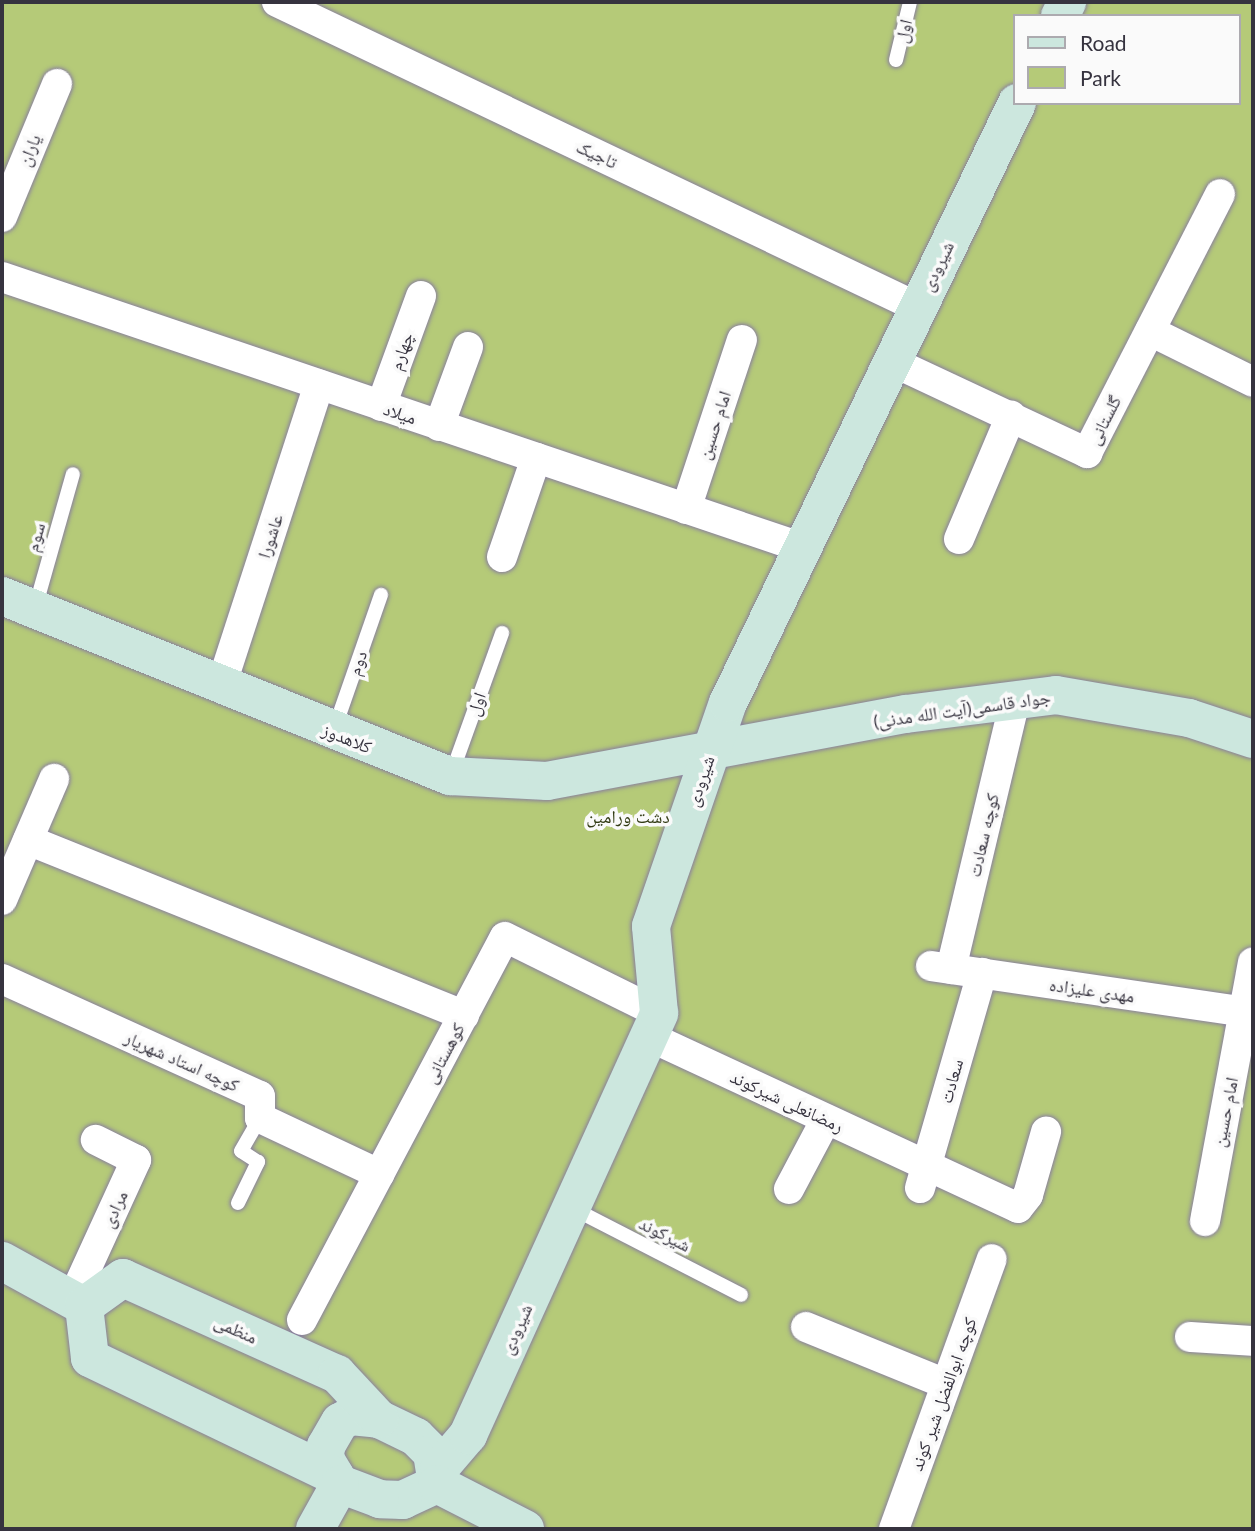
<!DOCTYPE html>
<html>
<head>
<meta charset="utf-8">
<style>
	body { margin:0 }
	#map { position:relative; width:1255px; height:1531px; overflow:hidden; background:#efeafe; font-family:Lato,"Noto Naskh Arabic",sans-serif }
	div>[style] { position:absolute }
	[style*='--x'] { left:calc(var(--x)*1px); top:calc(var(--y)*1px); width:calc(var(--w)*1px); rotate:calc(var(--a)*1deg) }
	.green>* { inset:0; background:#b5ca78 }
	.roads { filter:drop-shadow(0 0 2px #89809e) drop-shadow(0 0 2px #89809e) }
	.lane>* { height:14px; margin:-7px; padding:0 7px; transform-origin:7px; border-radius:7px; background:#fff }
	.street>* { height:30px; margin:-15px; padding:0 15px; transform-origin:15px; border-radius:15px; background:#fff }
	.secondary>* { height:38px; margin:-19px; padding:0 19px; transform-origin:19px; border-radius:19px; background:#cce7de }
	span { translate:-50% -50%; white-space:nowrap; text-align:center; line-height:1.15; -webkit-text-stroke:7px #fafafa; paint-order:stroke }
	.street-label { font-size:18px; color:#36333f }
	.park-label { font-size:18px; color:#333c15 }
	.frame { position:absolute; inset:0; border:4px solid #36333f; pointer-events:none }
	.legend { position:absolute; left:1013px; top:14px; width:228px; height:91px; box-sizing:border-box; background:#fafafa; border:2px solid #acaaaf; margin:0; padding:9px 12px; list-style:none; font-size:21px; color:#36333f }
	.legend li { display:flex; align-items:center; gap:14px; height:35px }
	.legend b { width:35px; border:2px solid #acaaaf }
</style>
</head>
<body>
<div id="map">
	<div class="green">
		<i style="clip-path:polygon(evenodd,2px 2px,1253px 2px,1253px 1529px,2px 1529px,2px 2px,1015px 16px,1239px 16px,1239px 103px,1015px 103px,1015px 16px)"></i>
	</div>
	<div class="roads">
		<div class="lane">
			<i style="--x:896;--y:60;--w:60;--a:-76.4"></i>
			<i style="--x:35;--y:608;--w:139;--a:-74.2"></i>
			<i style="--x:335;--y:727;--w:140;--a:-70.8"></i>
			<i style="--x:451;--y:775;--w:151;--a:-70.2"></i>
			<i style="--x:238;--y:1203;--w:46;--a:-64"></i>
			<i style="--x:258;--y:1162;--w:20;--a:-147"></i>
			<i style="--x:241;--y:1151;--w:38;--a:-60"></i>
			<i style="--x:572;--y:1208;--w:190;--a:27.2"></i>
		</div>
		<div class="street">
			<i style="--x:277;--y:2;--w:709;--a:25.48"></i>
			<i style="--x:2;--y:217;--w:144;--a:-67.5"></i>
			<i style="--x:2;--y:277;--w:842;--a:18.69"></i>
			<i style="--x:1150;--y:331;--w:115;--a:26.3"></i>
			<i style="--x:891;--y:361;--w:217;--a:25.1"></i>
			<i style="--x:1087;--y:453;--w:291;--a:-62.8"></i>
			<i style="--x:381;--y:406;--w:117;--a:-70"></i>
			<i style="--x:439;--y:426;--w:84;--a:-69.8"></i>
			<i style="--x:686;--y:509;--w:178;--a:-71.7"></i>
			<i style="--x:959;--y:539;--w:134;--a:-67.1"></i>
			<i style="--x:502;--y:557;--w:105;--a:-71"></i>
			<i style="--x:221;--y:686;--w:317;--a:-72"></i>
			<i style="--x:28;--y:840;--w:470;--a:21.9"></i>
			<i style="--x:2;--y:900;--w:132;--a:-66.7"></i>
			<i style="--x:931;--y:966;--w:325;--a:8.3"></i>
			<i style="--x:951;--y:969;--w:276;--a:-76.6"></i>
			<i style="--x:2;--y:979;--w:283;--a:24.4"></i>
			<i style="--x:260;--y:1096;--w:22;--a:90"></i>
			<i style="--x:260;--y:1118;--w:132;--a:25.2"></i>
			<i style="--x:648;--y:1036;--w:408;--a:24.9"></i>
			<i style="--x:1018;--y:1208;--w:16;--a:-52"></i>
			<i style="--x:1028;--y:1195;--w:66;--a:-74.1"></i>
			<i style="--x:920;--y:1188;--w:224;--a:-73.9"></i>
			<i style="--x:789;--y:1189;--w:79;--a:-62.1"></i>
			<i style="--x:1205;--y:1221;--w:263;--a:-79.5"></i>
			<i style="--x:72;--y:1300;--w:154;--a:-65.4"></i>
			<i style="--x:136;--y:1160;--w:45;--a:-153.4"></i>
			<i style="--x:302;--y:1320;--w:433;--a:-62.1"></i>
			<i style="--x:505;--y:937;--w:172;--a:26.3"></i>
			<i style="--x:806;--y:1327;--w:151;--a:22.2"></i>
			<i style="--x:1190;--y:1337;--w:63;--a:3.6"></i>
			<i style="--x:894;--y:1529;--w:287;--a:-70.1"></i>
		</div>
		<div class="secondary">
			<i style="--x:1060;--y:16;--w:16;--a:-63"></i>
			<i style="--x:2;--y:596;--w:483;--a:21.9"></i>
			<i style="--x:450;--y:776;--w:97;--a:3"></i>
			<i style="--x:547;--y:781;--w:365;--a:-10.6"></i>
			<i style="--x:906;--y:714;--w:151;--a:-7.2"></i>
			<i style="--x:1056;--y:695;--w:135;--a:9.8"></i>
			<i style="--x:1189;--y:718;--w:67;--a:18.2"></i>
			<i style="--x:2;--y:1261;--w:94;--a:28.8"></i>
			<i style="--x:351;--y:1416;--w:28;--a:6"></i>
			<i style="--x:379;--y:1419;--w:41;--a:25.9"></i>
			<i style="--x:416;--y:1437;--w:23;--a:45"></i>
			<i style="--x:432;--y:1453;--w:31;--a:81"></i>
			<i style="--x:437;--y:1484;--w:38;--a:155"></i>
			<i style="--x:403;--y:1500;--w:23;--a:-178"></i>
			<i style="--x:380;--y:1499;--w:43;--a:-159.4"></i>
			<i style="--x:340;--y:1484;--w:29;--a:-121"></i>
			<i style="--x:325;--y:1459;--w:13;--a:-86"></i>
			<i style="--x:326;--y:1446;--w:28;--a:-60"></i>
			<i style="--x:340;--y:1422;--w:13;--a:-29"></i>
			<i style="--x:439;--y:1469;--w:45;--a:-49.5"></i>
			<i style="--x:468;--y:1435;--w:463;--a:-65.6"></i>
			<i style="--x:659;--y:1013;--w:87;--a:-95.3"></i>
			<i style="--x:651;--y:926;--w:236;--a:-71"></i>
			<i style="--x:728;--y:703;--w:666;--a:-64.28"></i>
			<i style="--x:335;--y:1476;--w:272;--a:-154.3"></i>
			<i style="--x:90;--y:1358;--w:52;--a:-96.6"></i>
			<i style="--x:84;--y:1306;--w:48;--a:-35.7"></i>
			<i style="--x:123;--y:1278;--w:235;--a:24.2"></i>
			<i style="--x:337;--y:1374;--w:62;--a:47"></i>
			<i style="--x:437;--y:1484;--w:99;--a:27.1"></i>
			<i style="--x:315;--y:1529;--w:51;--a:-60.9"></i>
		</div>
	</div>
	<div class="street-label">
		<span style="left:903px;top:31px;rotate:-76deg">اول</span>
		<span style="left:29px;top:150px;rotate:-68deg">یاران</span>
		<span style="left:597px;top:154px;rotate:25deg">تاجیک</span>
		<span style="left:937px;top:266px;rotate:-64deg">شیرودی</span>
		<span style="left:401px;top:351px;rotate:-70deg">چهارم</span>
		<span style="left:400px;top:413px;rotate:18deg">میلاد</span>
		<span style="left:1104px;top:420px;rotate:-63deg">گلستانی</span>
		<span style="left:714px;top:425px;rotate:-72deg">امام حسین</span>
		<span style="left:270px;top:536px;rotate:-72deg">عاشورا</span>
		<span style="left:35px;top:537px;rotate:-74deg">سوم</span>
		<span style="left:357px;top:663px;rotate:-71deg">دوم</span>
		<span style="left:476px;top:704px;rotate:-70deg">اول</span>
		<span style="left:962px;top:709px;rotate:-8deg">جواد قاسمی(آیت الله مدنی)</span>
		<span style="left:347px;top:738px;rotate:22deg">کلاهدوز</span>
		<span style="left:700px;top:781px;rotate:-71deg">شیرودی</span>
		<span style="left:983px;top:835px;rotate:-77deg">کوچه سعادت</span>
		<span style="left:1092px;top:990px;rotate:8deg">مهدی علیزاده</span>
		<span style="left:444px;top:1053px;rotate:-62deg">کوهستانی</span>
		<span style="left:182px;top:1061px;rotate:24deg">کوچه استاد شهریار</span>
		<span style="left:951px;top:1081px;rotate:-74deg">سعادت</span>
		<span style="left:787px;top:1101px;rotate:25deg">رمضانعلی شیرکوند</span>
		<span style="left:1225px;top:1112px;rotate:-79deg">امام حسین</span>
		<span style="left:114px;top:1209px;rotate:-65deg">مرادی</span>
		<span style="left:665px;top:1234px;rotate:27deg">شیرکوند</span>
		<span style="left:236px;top:1329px;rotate:24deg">منظمی</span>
		<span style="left:516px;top:1329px;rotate:-66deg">شیرودی</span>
		<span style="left:943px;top:1394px;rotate:-70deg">کوچه ابوالفضل شیر کوند</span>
	</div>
	<div class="park-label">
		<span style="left:628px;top:816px">دشت ورامین</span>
	</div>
	<div class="frame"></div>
	<ul class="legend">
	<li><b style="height:9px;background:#cce7de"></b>Road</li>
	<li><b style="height:19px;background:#b5ca78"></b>Park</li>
	</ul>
</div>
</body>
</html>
